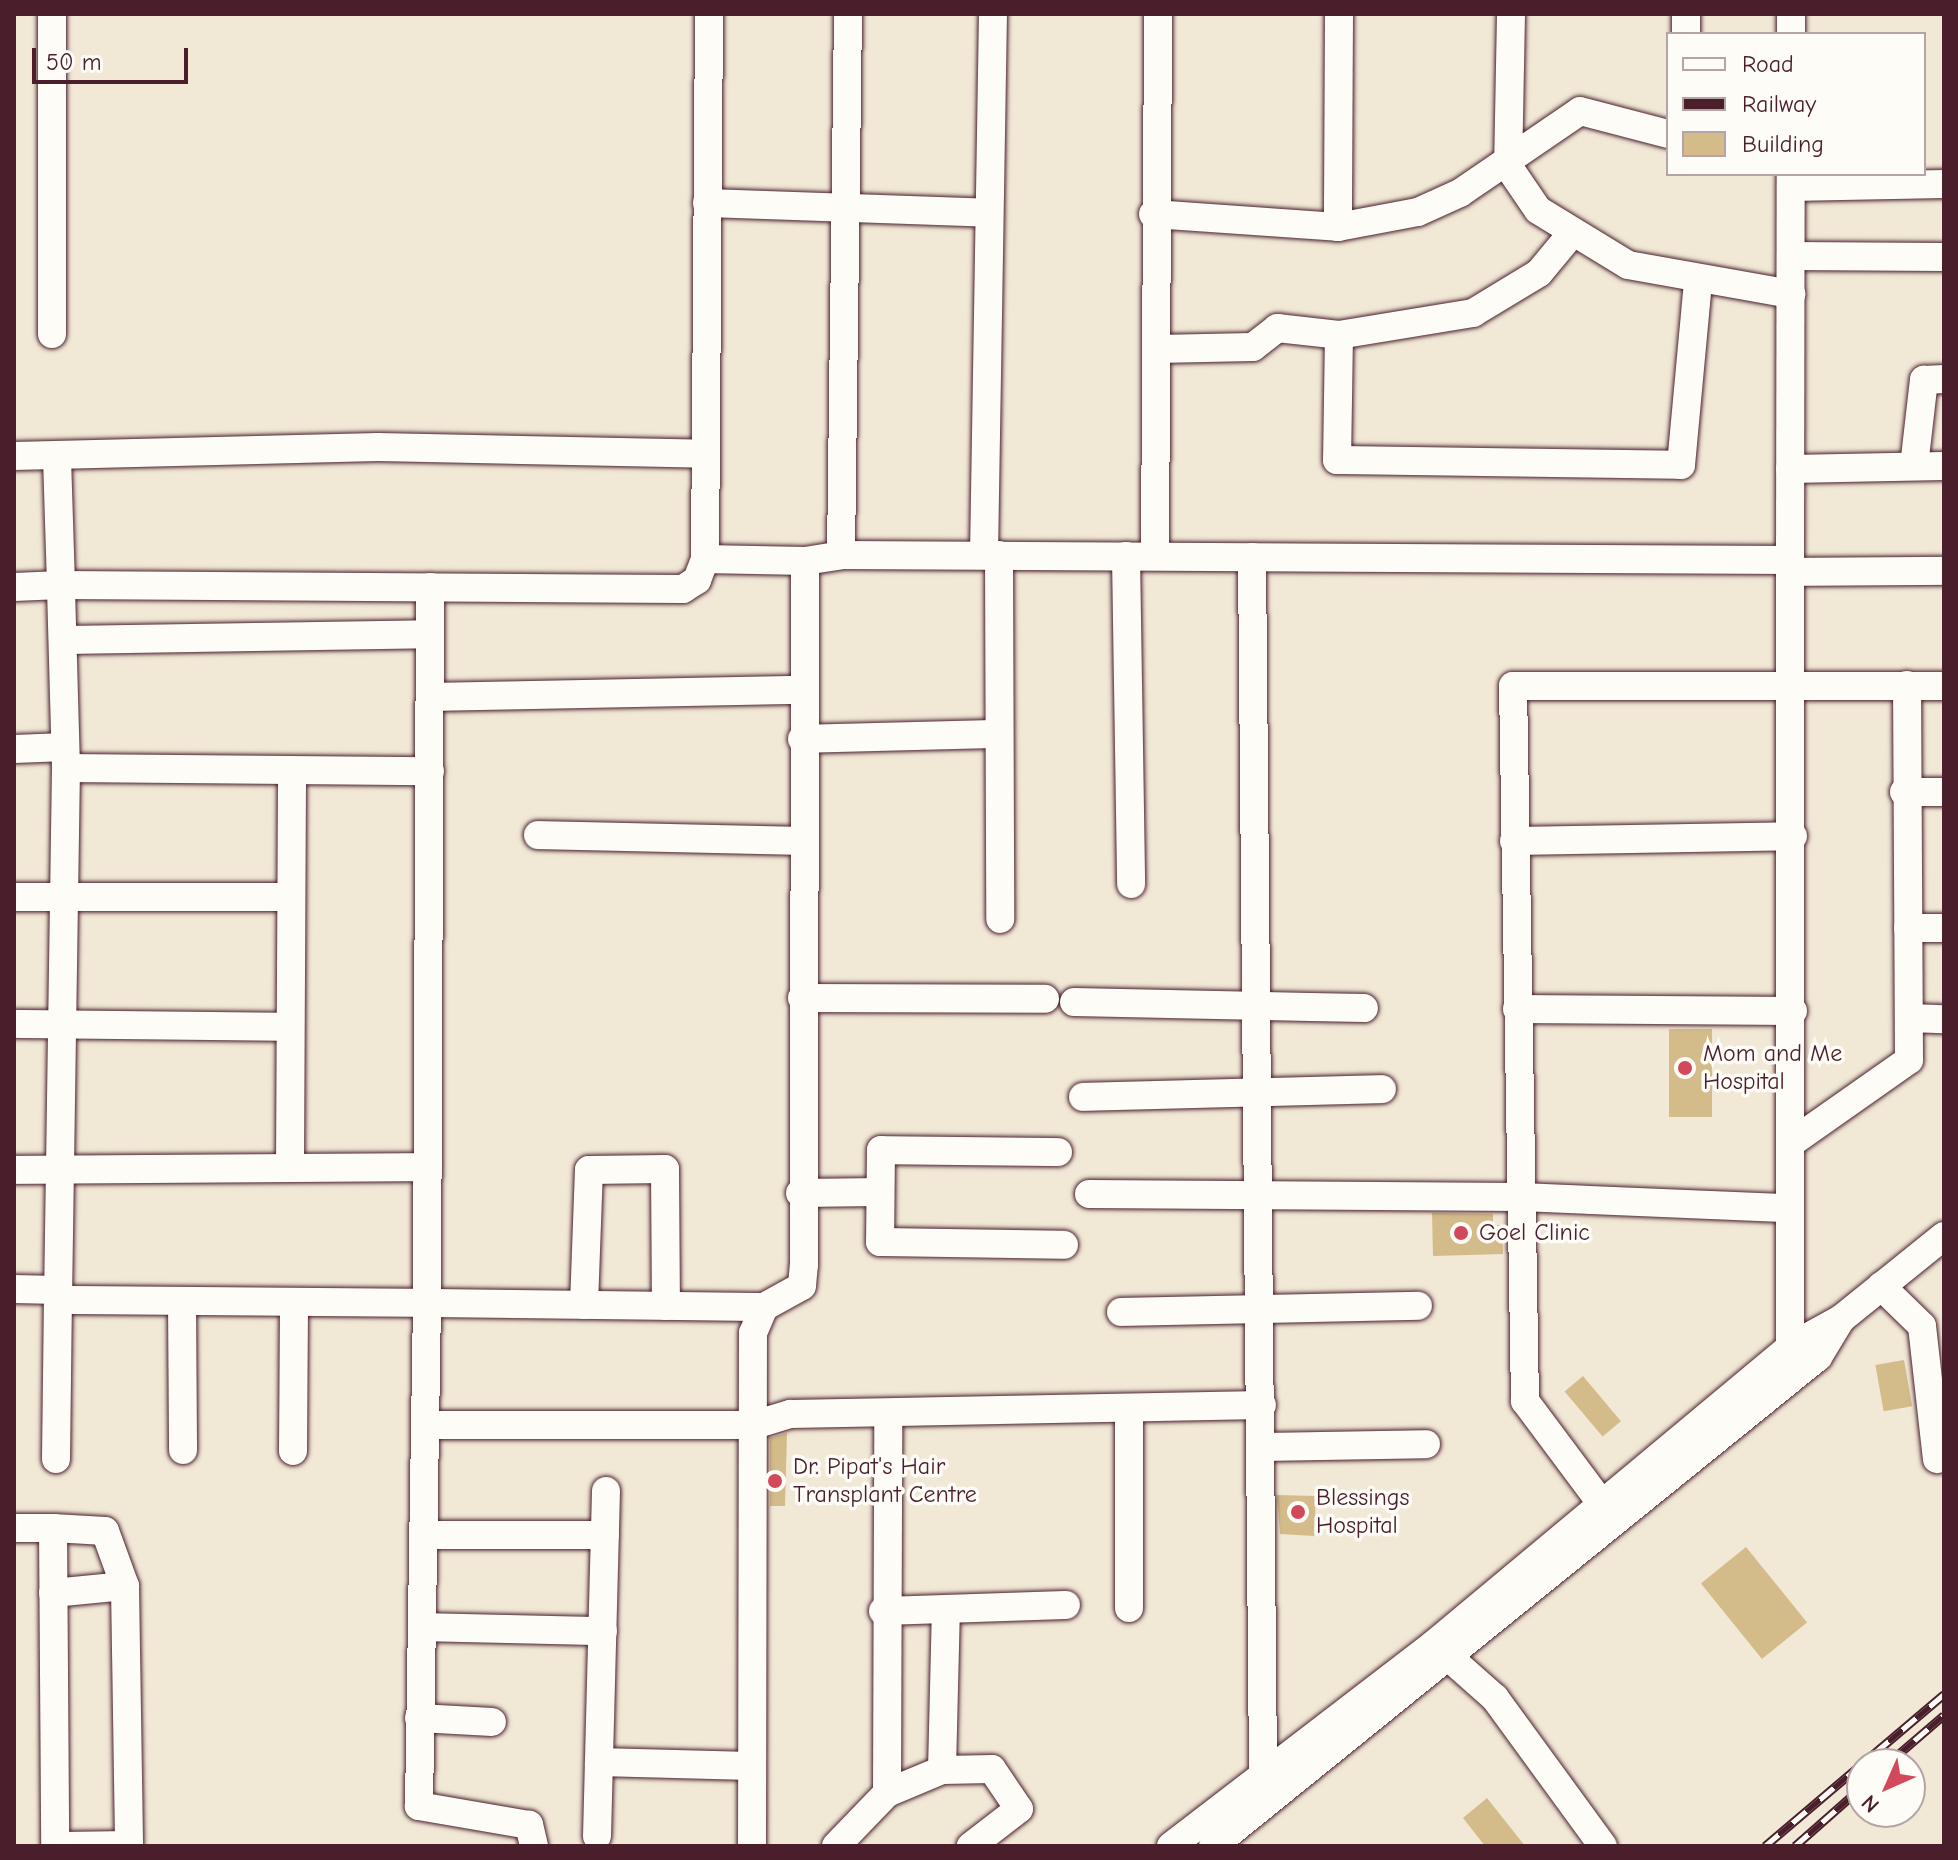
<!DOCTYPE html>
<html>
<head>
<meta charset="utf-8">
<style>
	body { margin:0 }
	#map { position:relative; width:1958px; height:1860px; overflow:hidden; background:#f1e8d6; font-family:"Comic Neue",sans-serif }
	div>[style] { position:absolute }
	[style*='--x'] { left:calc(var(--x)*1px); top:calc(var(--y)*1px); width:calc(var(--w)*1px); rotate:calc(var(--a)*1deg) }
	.building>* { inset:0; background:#d4bb8a; transform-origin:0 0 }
	.roads { filter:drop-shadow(0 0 2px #4a1f2b) drop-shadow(0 0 2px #4a1f2b) }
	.minor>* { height:28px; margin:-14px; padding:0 14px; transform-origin:14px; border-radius:14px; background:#fdfcf7 }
	.rail>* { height:9px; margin-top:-4.5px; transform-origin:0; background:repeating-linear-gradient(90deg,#fdfcf7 0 18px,#4a1f2b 0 36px); box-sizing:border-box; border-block:2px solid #4a1f2b }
	.dots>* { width:22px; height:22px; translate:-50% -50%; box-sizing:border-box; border:4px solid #fdfcf7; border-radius:50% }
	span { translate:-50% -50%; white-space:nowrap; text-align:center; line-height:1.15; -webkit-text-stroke:7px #fdfcf7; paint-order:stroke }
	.poi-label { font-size:24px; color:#4a1f2b }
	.left { translate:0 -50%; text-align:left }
	.frame { position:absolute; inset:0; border:16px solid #4a1f2b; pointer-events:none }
	.legend { position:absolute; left:1666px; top:32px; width:260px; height:144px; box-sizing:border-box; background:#fdfcf7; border:2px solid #b5a4a5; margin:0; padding:10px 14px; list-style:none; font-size:24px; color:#4a1f2b }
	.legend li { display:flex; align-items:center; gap:16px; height:40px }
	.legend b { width:40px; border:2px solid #b5a4a5 }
	.north { position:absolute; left:1846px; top:1748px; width:80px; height:80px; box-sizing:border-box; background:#fdfcf7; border:2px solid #b5a4a5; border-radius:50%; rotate:225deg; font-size:22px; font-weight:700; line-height:32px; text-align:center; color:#4a1f2b }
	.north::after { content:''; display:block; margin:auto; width:28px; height:36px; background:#d1495b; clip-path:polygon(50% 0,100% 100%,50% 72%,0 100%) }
	.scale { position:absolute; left:32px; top:48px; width:156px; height:36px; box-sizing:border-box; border:4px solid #4a1f2b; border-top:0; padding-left:10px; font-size:24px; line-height:28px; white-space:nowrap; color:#4a1f2b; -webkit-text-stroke:6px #fdfcf7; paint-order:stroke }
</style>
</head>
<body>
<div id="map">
	<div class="building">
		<i style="left:1669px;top:1029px;width:43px;height:88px"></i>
		<i style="clip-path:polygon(1432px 1213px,1493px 1214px,1493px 1225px,1502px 1225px,1503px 1254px,1433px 1256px)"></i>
		<i style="left:1904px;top:1360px;width:47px;height:29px;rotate:80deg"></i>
		<i style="left:1583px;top:1376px;width:59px;height:24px;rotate:50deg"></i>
		<i style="clip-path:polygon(787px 1433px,785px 1506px,770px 1506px,770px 1438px)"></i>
		<i style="clip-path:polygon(1277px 1495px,1316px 1496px,1314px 1536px,1280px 1534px)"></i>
		<i style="left:1746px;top:1547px;width:97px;height:58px;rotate:51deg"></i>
		<i style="clip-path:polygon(1487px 1798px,1525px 1846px,1485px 1846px,1463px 1818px)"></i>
	</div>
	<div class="roads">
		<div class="minor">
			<i style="--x:709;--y:14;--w:545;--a:90.42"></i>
			<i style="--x:705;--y:559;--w:100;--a:1.1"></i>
			<i style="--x:1339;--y:14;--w:213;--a:90.3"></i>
			<i style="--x:1338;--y:227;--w:81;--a:-10.6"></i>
			<i style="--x:1418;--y:212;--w:46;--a:-24.3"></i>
			<i style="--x:1460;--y:193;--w:145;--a:-34.3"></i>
			<i style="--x:1580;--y:111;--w:91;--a:14.6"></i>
			<i style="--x:1511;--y:14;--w:152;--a:91.1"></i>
			<i style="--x:1508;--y:166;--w:53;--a:55.7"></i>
			<i style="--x:1538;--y:210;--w:105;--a:31.4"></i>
			<i style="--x:1628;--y:265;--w:166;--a:10.1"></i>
			<i style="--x:1686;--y:14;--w:20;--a:90"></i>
			<i style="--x:1791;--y:34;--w:20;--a:-90"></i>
			<i style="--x:1791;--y:187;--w:153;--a:-1.1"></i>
			<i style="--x:707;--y:203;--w:282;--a:2"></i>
			<i style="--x:1153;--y:214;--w:185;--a:4"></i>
			<i style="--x:1573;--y:232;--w:53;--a:129.7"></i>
			<i style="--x:1539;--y:273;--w:77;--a:148.8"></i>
			<i style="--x:1473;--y:313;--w:136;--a:170.7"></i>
			<i style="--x:1339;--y:335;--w:125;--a:90.9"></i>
			<i style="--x:1337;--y:460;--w:344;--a:0.8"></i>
			<i style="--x:1681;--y:465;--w:185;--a:-84.7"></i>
			<i style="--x:1791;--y:256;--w:153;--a:0.4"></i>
			<i style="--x:52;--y:334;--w:320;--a:-90"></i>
			<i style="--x:1157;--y:349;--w:96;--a:-1.2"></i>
			<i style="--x:1253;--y:347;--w:31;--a:-38"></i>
			<i style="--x:1277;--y:328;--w:62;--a:6.4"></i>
			<i style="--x:14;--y:456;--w:364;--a:-1.4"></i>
			<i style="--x:378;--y:447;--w:328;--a:1.2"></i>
			<i style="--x:1914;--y:466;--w:87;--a:-83.4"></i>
			<i style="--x:1924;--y:380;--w:20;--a:-3"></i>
			<i style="--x:1790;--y:469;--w:154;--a:-1.1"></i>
			<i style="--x:841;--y:555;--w:541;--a:-89.26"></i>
			<i style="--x:984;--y:555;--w:541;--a:-89.05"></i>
			<i style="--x:999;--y:555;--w:364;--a:89.8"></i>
			<i style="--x:1126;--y:556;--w:328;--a:89.1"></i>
			<i style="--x:1155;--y:556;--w:542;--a:-89.68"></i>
			<i style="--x:1252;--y:557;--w:1222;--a:89.48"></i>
			<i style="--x:1790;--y:560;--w:386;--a:-89.9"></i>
			<i style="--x:1790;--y:572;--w:154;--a:-0.4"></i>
			<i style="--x:14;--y:587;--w:47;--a:-2.4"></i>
			<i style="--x:61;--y:585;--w:129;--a:-91.8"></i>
			<i style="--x:430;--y:587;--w:716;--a:90.24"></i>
			<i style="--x:427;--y:1303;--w:337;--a:0.7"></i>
			<i style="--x:64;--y:640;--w:366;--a:-0.9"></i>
			<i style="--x:430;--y:697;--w:371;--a:-1.1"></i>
			<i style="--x:802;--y:739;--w:197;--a:-1.5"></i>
			<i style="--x:14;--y:749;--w:51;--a:-2.2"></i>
			<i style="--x:66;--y:768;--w:364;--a:0.5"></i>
			<i style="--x:1904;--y:792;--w:40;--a:0"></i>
			<i style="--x:538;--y:835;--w:264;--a:1.3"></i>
			<i style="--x:1514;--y:841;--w:279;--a:-1"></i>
			<i style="--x:14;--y:897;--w:277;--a:0"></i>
			<i style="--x:1908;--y:928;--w:36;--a:0"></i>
			<i style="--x:802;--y:998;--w:243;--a:0.2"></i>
			<i style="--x:1074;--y:1002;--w:290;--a:1.2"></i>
			<i style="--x:1517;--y:1009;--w:276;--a:0.4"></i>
			<i style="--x:1909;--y:1018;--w:35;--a:2"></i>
			<i style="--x:14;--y:1024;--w:276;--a:0.6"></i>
			<i style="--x:1083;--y:1097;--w:299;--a:-1.5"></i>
			<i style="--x:1791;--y:1143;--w:144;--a:-35.1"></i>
			<i style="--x:1909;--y:1060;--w:375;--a:-90.3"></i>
			<i style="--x:1058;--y:1152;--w:177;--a:-179.4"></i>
			<i style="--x:881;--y:1150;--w:92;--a:90.6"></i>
			<i style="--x:880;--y:1242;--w:184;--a:0.9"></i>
			<i style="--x:290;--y:1165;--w:394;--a:-89.7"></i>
			<i style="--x:14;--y:1170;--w:413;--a:-0.4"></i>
			<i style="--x:800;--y:1193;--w:80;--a:-0.7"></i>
			<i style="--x:1089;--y:1194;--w:432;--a:0.4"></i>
			<i style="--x:1521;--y:1197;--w:268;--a:2.4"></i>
			<i style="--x:1881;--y:1286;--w:57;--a:44.3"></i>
			<i style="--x:1922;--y:1326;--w:134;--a:83.6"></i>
			<i style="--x:14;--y:1289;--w:44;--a:1.3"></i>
			<i style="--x:182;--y:1301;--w:149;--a:89.6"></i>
			<i style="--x:584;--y:1305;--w:135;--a:-87.9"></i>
			<i style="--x:589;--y:1170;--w:76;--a:-0.8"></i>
			<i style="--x:665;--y:1169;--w:137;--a:89.6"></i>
			<i style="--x:1121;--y:1312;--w:297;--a:-1.2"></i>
			<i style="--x:425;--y:1425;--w:329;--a:0"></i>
			<i style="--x:754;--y:1425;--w:38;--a:-17"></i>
			<i style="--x:790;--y:1414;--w:472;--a:-1.1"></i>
			<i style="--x:1262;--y:1447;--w:164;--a:-1"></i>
			<i style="--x:293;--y:1451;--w:149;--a:-89.6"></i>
			<i style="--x:56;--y:1459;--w:159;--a:-89.3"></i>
			<i style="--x:606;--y:1491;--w:271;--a:91.5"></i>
			<i style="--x:599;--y:1762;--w:152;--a:1.5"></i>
			<i style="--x:1601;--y:1503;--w:127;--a:-126.7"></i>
			<i style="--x:1525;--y:1401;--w:715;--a:-90.96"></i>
			<i style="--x:1513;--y:686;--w:431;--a:0"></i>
			<i style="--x:14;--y:1528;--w:39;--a:0"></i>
			<i style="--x:53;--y:1528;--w:318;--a:89.6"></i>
			<i style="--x:53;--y:1528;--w:52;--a:3.3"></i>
			<i style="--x:105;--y:1531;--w:59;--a:70"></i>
			<i style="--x:424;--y:1535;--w:181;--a:0"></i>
			<i style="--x:53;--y:1593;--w:72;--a:-5.6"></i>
			<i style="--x:125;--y:1586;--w:259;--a:89.1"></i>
			<i style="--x:129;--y:1845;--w:67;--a:179.1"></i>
			<i style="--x:1129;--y:1608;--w:200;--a:-90"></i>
			<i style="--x:883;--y:1611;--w:183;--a:-1.9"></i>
			<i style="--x:422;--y:1627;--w:181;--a:1.3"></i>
			<i style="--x:1435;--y:1645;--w:80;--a:41.5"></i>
			<i style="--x:1495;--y:1698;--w:183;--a:53.9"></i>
			<i style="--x:419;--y:1718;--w:73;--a:3.1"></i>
			<i style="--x:942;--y:1770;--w:161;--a:-88.6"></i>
			<i style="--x:887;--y:1793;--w:60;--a:-22.7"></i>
			<i style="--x:942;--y:1770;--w:50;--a:-1.1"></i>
			<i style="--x:992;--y:1769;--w:48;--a:56"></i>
			<i style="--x:1019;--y:1809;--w:61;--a:142.4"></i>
			<i style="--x:597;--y:1836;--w:74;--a:-88.5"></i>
			<i style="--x:534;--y:1846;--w:22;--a:-103"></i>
			<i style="--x:529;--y:1825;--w:112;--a:-170.2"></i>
			<i style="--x:419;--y:1806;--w:503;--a:-89.09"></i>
			<i style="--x:427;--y:1303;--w:369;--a:-179.5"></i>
			<i style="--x:58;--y:1300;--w:532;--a:-89.14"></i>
			<i style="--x:66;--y:768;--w:183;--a:-91.6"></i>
			<i style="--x:61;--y:585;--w:622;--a:0.37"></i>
			<i style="--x:683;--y:589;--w:17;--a:-33"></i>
			<i style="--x:697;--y:580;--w:22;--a:-69"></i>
			<i style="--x:752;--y:1846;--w:513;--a:-89.89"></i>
			<i style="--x:753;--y:1333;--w:28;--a:-67"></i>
			<i style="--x:764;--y:1307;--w:43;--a:-28.9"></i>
			<i style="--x:802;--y:1286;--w:21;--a:-85"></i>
			<i style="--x:804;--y:1265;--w:704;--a:-89.92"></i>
			<i style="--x:805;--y:561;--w:36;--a:-9"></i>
			<i style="--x:841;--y:555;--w:949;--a:0.3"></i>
			<i style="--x:1790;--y:560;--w:787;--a:90"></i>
			<i style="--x:836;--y:1846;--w:74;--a:-46.1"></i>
			<i style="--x:887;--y:1793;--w:380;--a:-89.8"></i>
			<i style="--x:1171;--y:1846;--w:332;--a:-37.5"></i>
			<i style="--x:1434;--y:1644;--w:464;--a:-39.8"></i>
			<i style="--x:1790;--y:1347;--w:58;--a:-28.8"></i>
			<i style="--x:1841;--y:1319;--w:132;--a:-38.9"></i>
			<i style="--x:1213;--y:1846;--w:778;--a:-38.95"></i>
			<i style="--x:1818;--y:1357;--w:44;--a:-58.8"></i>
		</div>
	</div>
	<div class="rail">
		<i style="--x:1887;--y:1764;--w:75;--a:-40.7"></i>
		<i style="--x:1765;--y:1846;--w:235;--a:-40.3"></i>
		<i style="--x:1795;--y:1846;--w:89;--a:-41.4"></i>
	</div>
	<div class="dots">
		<i style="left:1685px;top:1068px;background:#d1495b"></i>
		<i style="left:1461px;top:1233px;background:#d1495b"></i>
		<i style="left:775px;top:1481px;background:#d1495b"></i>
		<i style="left:1298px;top:1512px;background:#d1495b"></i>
	</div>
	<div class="poi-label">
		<span class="left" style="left:1703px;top:1068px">Mom and Me<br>Hospital</span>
		<span class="left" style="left:1479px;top:1233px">Goel Clinic</span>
		<span class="left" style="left:793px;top:1481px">Dr. Pipat's Hair<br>Transplant Centre</span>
		<span class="left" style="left:1316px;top:1512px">Blessings<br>Hospital</span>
	</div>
	<div class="frame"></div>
	<ul class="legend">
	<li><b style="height:10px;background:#fdfcf7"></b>Road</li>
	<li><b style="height:10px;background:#4a1f2b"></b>Railway</li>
	<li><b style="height:22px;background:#d4bb8a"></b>Building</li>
	</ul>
	<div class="north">N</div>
	<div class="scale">50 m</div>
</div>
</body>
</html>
